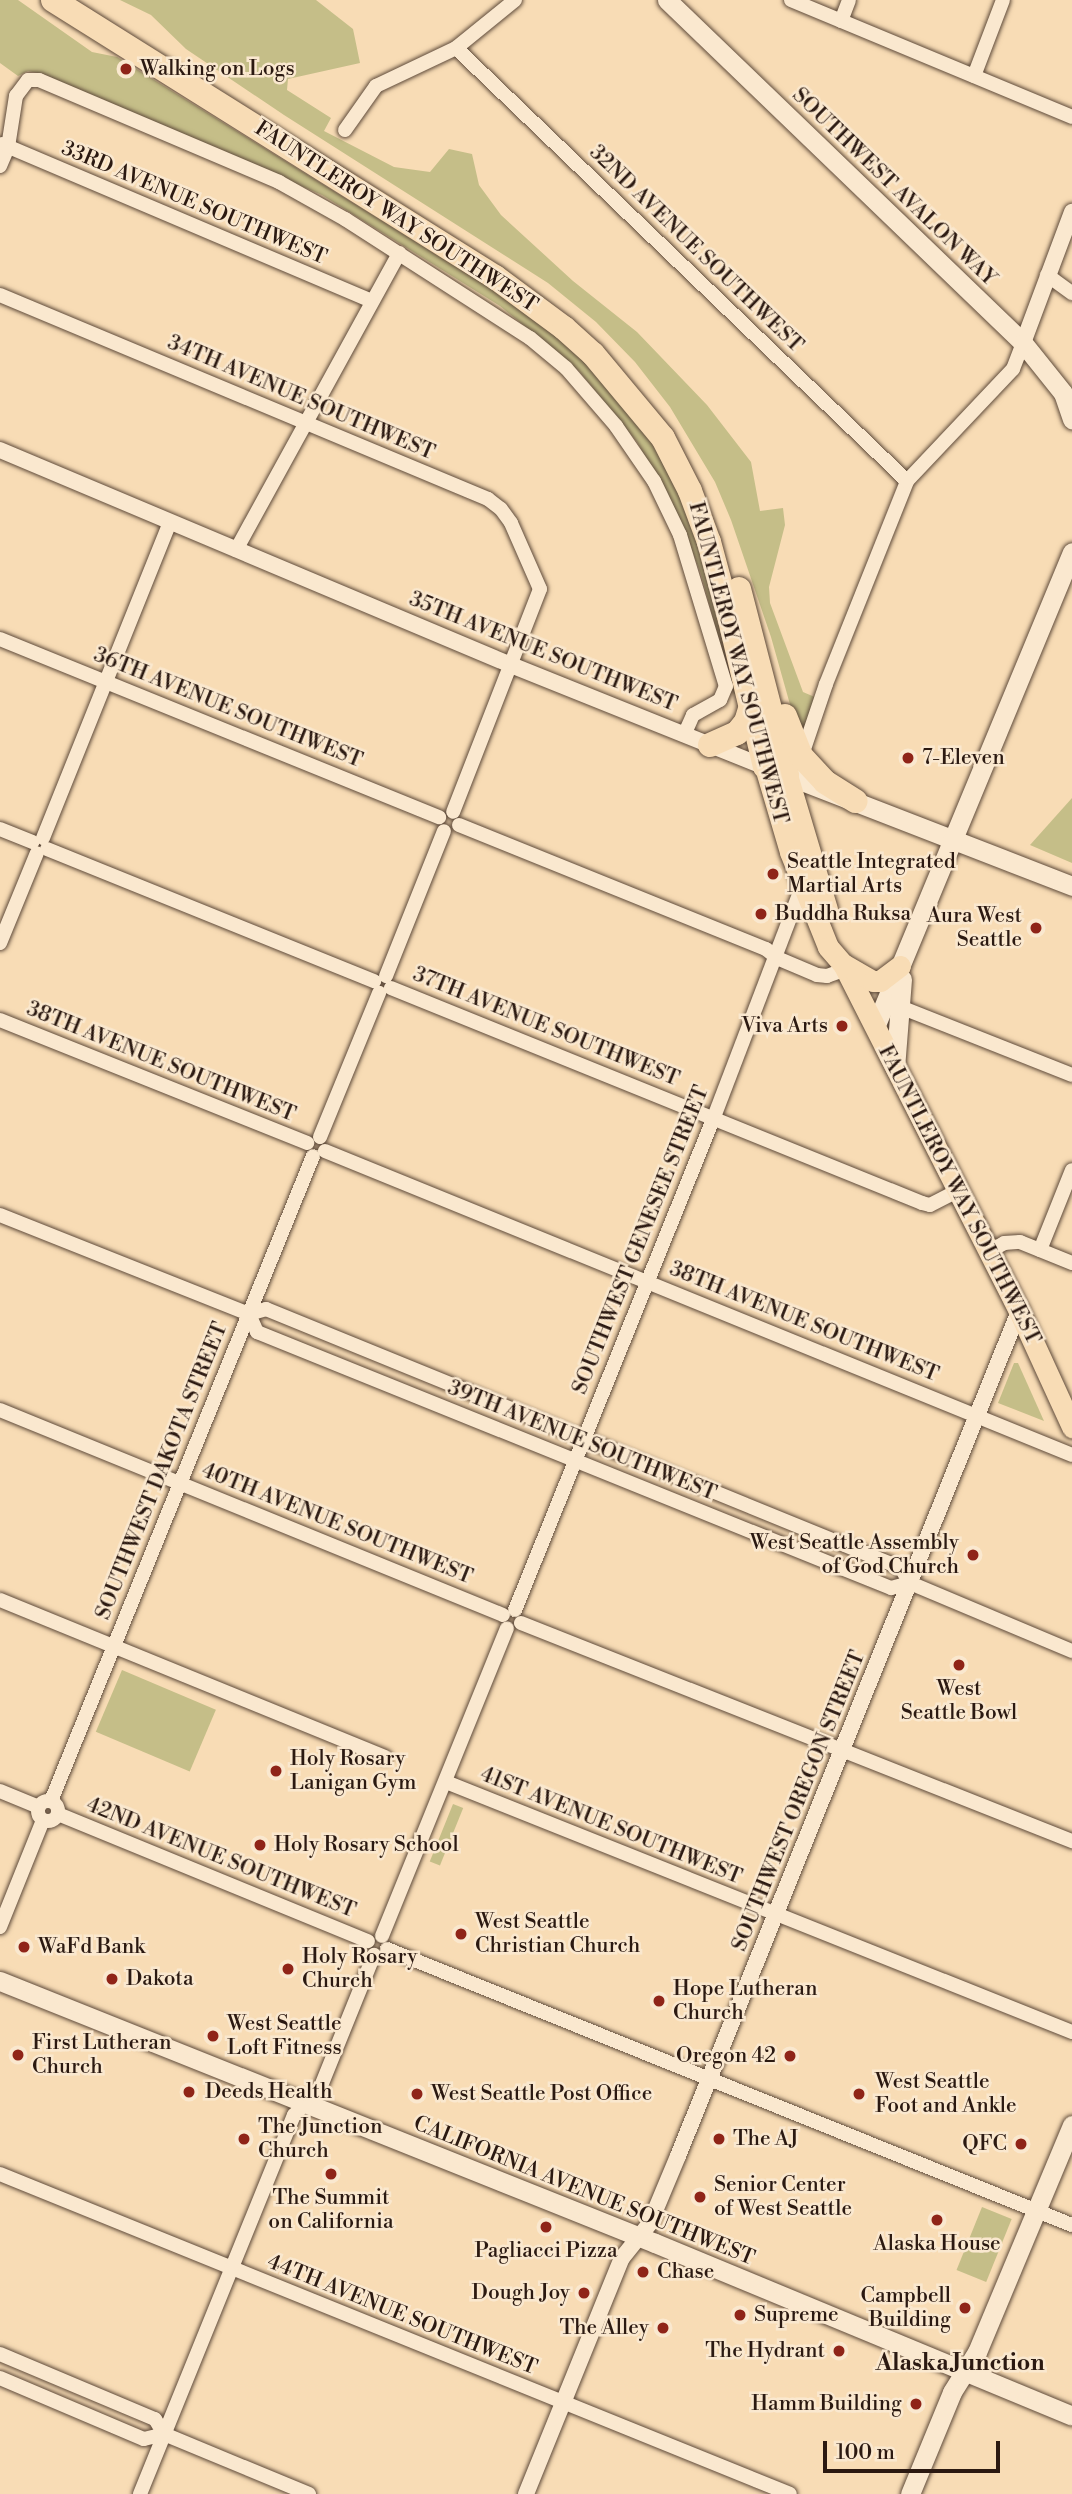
<!DOCTYPE html>
<html>
<head>
<meta charset="utf-8">
<style>
	body { margin:0 }
	#map { position:relative; width:1072px; height:2494px; overflow:hidden; background:#f8dcb5; font-family:"Libre Bodoni",serif }
	div>[style] { position:absolute }
	[style*='--x'] { left:calc(var(--x)*1px); top:calc(var(--y)*1px); width:calc(var(--w)*1px); rotate:calc(var(--a)*1deg) }
	.green>* { inset:0; background:#c5be88; transform-origin:0 0 }
	.roads { filter:drop-shadow(0 0 2px #5e4a3a) drop-shadow(0 0 2px #5e4a3a) }
	.minor>* { height:14px; margin:-7px; padding:0 7px; transform-origin:7px; border-radius:7px; background:#fae8cf }
	.minor>.ring { margin:-7px; padding:0; box-sizing:content-box; background:none; border:14px solid #fae8cf; border-radius:50% }
	.tertiary>* { height:16px; margin:-8px; padding:0 8px; transform-origin:8px; border-radius:8px; background:#fae8cf }
	.secondary>* { height:19px; margin:-9.5px; padding:0 9.5px; transform-origin:9.5px; border-radius:9.5px; background:#fae8cf }
	.primary>* { height:21px; margin:-10.5px; padding:0 10.5px; transform-origin:10.5px; border-radius:10.5px; background:#f8dcb5 }
	.motorway>* { height:24px; margin:-12px; padding:0 12px; transform-origin:12px; border-radius:12px; background:#f8dcb5 }
	.dots>* { width:19px; height:19px; translate:-50% -50%; box-sizing:border-box; border:4px solid #fae8cf; border-radius:50% }
	span { translate:-50% -50%; white-space:nowrap; text-align:center; line-height:1.15; -webkit-text-stroke:5px #fae8cf; paint-order:stroke }
	.poi-label { font-size:21px; color:#2b1911 }
	.left { translate:0 -50%; text-align:left }
	.right { translate:-100% -50%; text-align:right }
	.street-label { font-size:21px; color:#2b1911 }
	.neighbourhood-label { font-size:23px; color:#2b1911; font-weight:700 }
	.scale { position:absolute; left:823px; top:2441px; width:177px; height:32px; box-sizing:border-box; border:4px solid #2b1911; border-top:0; padding-left:9px; font-size:21px; line-height:24px; white-space:nowrap; color:#2b1911; -webkit-text-stroke:5px #fae8cf; paint-order:stroke }
</style>
</head>
<body>
<div id="map">
	<div class="green">
		<i style="clip-path:polygon(0 0,18px 0,92px 52px,117px 57px,505px 297px,588px 362px,648px 436px,689px 513px,738px 695px,734px 694px,701px 574px,679px 517px,637px 442px,579px 371px,500px 306px,322px 195px,42px 74px,28px 71px,18px 76px,0 63px)"></i>
		<i style="clip-path:polygon(120px 0,316px 0,353px 29px,360px 63px,288px 79px,287px 90px,331px 118px,324px 131px,394px 167px,430px 172px,449px 149px,472px 154px,479px 185px,501px 215px,573px 281px,637px 332px,707px 405px,751px 462px,760px 511px,783px 508px,785px 525px,769px 587px,770px 603px,803px 692px,817px 698px,800px 740px,771px 637px,731px 520px,715px 482px,670px 407px,635px 362px,596px 322px,548px 283px,284px 115px,186px 49px,151px 15px)"></i>
		<i style="clip-path:polygon(1072px 798px,1072px 863px,1030px 845px)"></i>
		<i style="clip-path:polygon(1014px 1363px,1018px 1363px,1044px 1421px,998px 1403px)"></i>
		<i style="left:122px;top:1670px;width:102px;height:67px;rotate:23deg"></i>
		<i style="left:453px;top:1804px;width:11px;height:62px;rotate:22deg"></i>
		<i style="left:982px;top:2207px;width:32px;height:68px;rotate:22deg"></i>
	</div>
	<div class="roads">
		<div class="minor">
			<i style="--x:791;--y:0;--w:304;--a:22.6"></i>
			<i style="--x:841;--y:21;--w:22;--a:-69"></i>
			<i style="--x:456;--y:48;--w:625;--a:43.83"></i>
			<i style="--x:974;--y:76;--w:81;--a:-69.1"></i>
			<i style="--x:345;--y:130;--w:54;--a:-54.8"></i>
			<i style="--x:376;--y:86;--w:89;--a:-25.4"></i>
			<i style="--x:456;--y:48;--w:76;--a:-39.1"></i>
			<i style="--x:2;--y:144;--w:401;--a:23"></i>
			<i style="--x:0;--y:166;--w:21;--a:-67"></i>
			<i style="--x:8;--y:147;--w:52;--a:-81.1"></i>
			<i style="--x:16;--y:96;--w:20;--a:-53"></i>
			<i style="--x:28;--y:80;--w:11;--a:0"></i>
			<i style="--x:39;--y:80;--w:261;--a:23"></i>
			<i style="--x:279;--y:182;--w:76;--a:29.3"></i>
			<i style="--x:345;--y:219;--w:220;--a:32.8"></i>
			<i style="--x:530;--y:338;--w:47;--a:39.8"></i>
			<i style="--x:566;--y:368;--w:77;--a:49.2"></i>
			<i style="--x:616;--y:426;--w:67;--a:55.4"></i>
			<i style="--x:654;--y:481;--w:60;--a:64.3"></i>
			<i style="--x:680;--y:535;--w:158;--a:73.1"></i>
			<i style="--x:726;--y:686;--w:15;--a:113"></i>
			<i style="--x:720;--y:700;--w:31;--a:151"></i>
			<i style="--x:693;--y:715;--w:22;--a:114"></i>
			<i style="--x:1047;--y:275;--w:31;--a:36"></i>
			<i style="--x:0;--y:295;--w:529;--a:22.69"></i>
			<i style="--x:488;--y:499;--w:16;--a:38"></i>
			<i style="--x:501;--y:509;--w:17;--a:54"></i>
			<i style="--x:511;--y:523;--w:72;--a:66.3"></i>
			<i style="--x:540;--y:589;--w:239;--a:111.3"></i>
			<i style="--x:236;--y:550;--w:339;--a:-61.2"></i>
			<i style="--x:0;--y:639;--w:474;--a:22.1"></i>
			<i style="--x:802;--y:755;--w:75;--a:-71.3"></i>
			<i style="--x:826;--y:684;--w:219;--a:-68.2"></i>
			<i style="--x:907;--y:481;--w:154;--a:-46.6"></i>
			<i style="--x:1013;--y:369;--w:28;--a:-69"></i>
			<i style="--x:459;--y:825;--w:331;--a:22"></i>
			<i style="--x:766;--y:949;--w:14;--a:39"></i>
			<i style="--x:777;--y:958;--w:43;--a:23"></i>
			<i style="--x:817;--y:975;--w:10;--a:6"></i>
			<i style="--x:827;--y:976;--w:20;--a:-20"></i>
			<i style="--x:0;--y:829;--w:35;--a:22"></i>
			<i style="--x:43;--y:838;--w:341;--a:-68.1"></i>
			<i style="--x:47;--y:849;--w:353;--a:22"></i>
			<i style="--x:0;--y:943;--w:97;--a:-67.7"></i>
			<i style="--x:386;--y:976;--w:156;--a:-68.2"></i>
			<i style="--x:391;--y:988;--w:573;--a:22.04"></i>
			<i style="--x:922;--y:1203;--w:8;--a:14"></i>
			<i style="--x:930;--y:1205;--w:29;--a:-27"></i>
			<i style="--x:898;--y:1006;--w:187;--a:21.6"></i>
			<i style="--x:0;--y:1020;--w:331;--a:21.8"></i>
			<i style="--x:320;--y:1137;--w:156;--a:-67.7"></i>
			<i style="--x:325;--y:1151;--w:806;--a:22.14"></i>
			<i style="--x:0;--y:1215;--w:268;--a:21.7"></i>
			<i style="--x:249;--y:1314;--w:18;--a:-16"></i>
			<i style="--x:266;--y:1309;--w:686;--a:22.19"></i>
			<i style="--x:901;--y:1568;--w:17;--a:59"></i>
			<i style="--x:1040;--y:1250;--w:86;--a:-68.2"></i>
			<i style="--x:988;--y:1252;--w:18;--a:-29"></i>
			<i style="--x:1004;--y:1243;--w:16;--a:-4"></i>
			<i style="--x:1020;--y:1242;--w:56;--a:22"></i>
			<i style="--x:249;--y:1314;--w:20;--a:66"></i>
			<i style="--x:257;--y:1332;--w:684;--a:21.99"></i>
			<i style="--x:891;--y:1588;--w:20;--a:-15"></i>
			<i style="--x:910;--y:1583;--w:176;--a:22.8"></i>
			<i style="--x:0;--y:1410;--w:543;--a:22.17"></i>
			<i style="--x:0;--y:1600;--w:416;--a:22.2"></i>
			<i style="--x:515;--y:1610;--w:532;--a:-68.02"></i>
			<i style="--x:714;--y:1117;--w:247;--a:-69.1"></i>
			<i style="--x:521;--y:1623;--w:593;--a:21.59"></i>
			<i style="--x:446;--y:1782;--w:674;--a:21.77"></i>
			<i style="--x:0;--y:1791;--w:42;--a:22.3"></i>
			<i class="ring" style="left:38px;top:1801px;width:6px;height:6px"></i>
			<i style="--x:51;--y:1801;--w:696;--a:-67.89"></i>
			<i style="--x:58;--y:1814;--w:335;--a:22.3"></i>
			<i style="--x:0;--y:1927;--w:115;--a:-68.1"></i>
			<i style="--x:382;--y:1936;--w:332;--a:-67.9"></i>
			<i style="--x:387;--y:1949;--w:739;--a:21.95"></i>
			<i style="--x:0;--y:2174;--w:852;--a:22.05"></i>
			<i style="--x:0;--y:2354;--w:168;--a:22.8"></i>
			<i style="--x:155;--y:2419;--w:17;--a:59"></i>
			<i style="--x:0;--y:2378;--w:156;--a:23"></i>
			<i style="--x:144;--y:2439;--w:21;--a:-14"></i>
			<i style="--x:164;--y:2434;--w:157;--a:22.5"></i>
			<i style="--x:140;--y:2494;--w:409;--a:-67.9"></i>
			<i style="--x:294;--y:2115;--w:35;--a:-44"></i>
			<i style="--x:319;--y:2091;--w:147;--a:-68"></i>
		</div>
		<div class="tertiary">
			<i style="--x:1023;--y:343;--w:140;--a:-69.5"></i>
			<i style="--x:0;--y:450;--w:554;--a:22.82"></i>
			<i style="--x:511;--y:665;--w:274;--a:21.9"></i>
			<i style="--x:526;--y:2494;--w:255;--a:-67.9"></i>
			<i style="--x:622;--y:2258;--w:45;--a:-51.3"></i>
			<i style="--x:650;--y:2223;--w:73;--a:-67.3"></i>
			<i style="--x:678;--y:2156;--w:911;--a:-68.02"></i>
		</div>
		<div class="secondary">
			<i style="--x:667;--y:0;--w:494;--a:43.9"></i>
			<i style="--x:1023;--y:343;--w:64;--a:51.3"></i>
			<i style="--x:1063;--y:393;--w:28;--a:71"></i>
			<i style="--x:776;--y:771;--w:318;--a:21.2"></i>
			<i style="--x:875;--y:1027;--w:514;--a:-67.47"></i>
			<i style="--x:895;--y:1068;--w:89;--a:-85.5"></i>
			<i style="--x:0;--y:1981;--w:705;--a:21.8"></i>
			<i style="--x:655;--y:2243;--w:451;--a:22.5"></i>
			<i style="--x:910;--y:2494;--w:110;--a:-67.6"></i>
			<i style="--x:952;--y:2392;--w:47;--a:-58"></i>
			<i style="--x:977;--y:2352;--w:246;--a:-67.3"></i>
		</div>
		<div class="primary">
			<i style="--x:765;--y:767;--w:89;--a:73.6"></i>
			<i style="--x:790;--y:852;--w:102;--a:68.2"></i>
			<i style="--x:828;--y:947;--w:23;--a:49"></i>
			<i style="--x:843;--y:964;--w:389;--a:63.1"></i>
			<i style="--x:1019;--y:1311;--w:128;--a:65.4"></i>
			<i style="--x:787;--y:775;--w:140;--a:73.4"></i>
			<i style="--x:845;--y:965;--w:32;--a:30"></i>
			<i style="--x:873;--y:981;--w:7;--a:0"></i>
			<i style="--x:880;--y:981;--w:25;--a:-37"></i>
		</div>
		<div class="motorway">
			<i style="--x:53;--y:0;--w:522;--a:32.08"></i>
			<i style="--x:495;--y:277;--w:86;--a:36.5"></i>
			<i style="--x:564;--y:328;--w:39;--a:42"></i>
			<i style="--x:593;--y:354;--w:109;--a:50.2"></i>
			<i style="--x:663;--y:438;--w:59;--a:63"></i>
			<i style="--x:690;--y:491;--w:54;--a:69.6"></i>
			<i style="--x:709;--y:542;--w:77;--a:74.9"></i>
			<i style="--x:729;--y:616;--w:155;--a:76.6"></i>
			<i style="--x:739;--y:589;--w:192;--a:75.5"></i>
			<i style="--x:785;--y:716;--w:43;--a:68.2"></i>
			<i style="--x:801;--y:756;--w:35;--a:47"></i>
			<i style="--x:825;--y:782;--w:36;--a:32"></i>
			<i style="--x:710;--y:745;--w:30;--a:-24"></i>
			<i style="--x:737;--y:733;--w:14;--a:-51"></i>
			<i style="--x:746;--y:722;--w:17;--a:-73"></i>
		</div>
	</div>
	<div class="dots">
		<i style="left:126px;top:69px;background:#8f2418"></i>
		<i style="left:908px;top:758px;background:#8f2418"></i>
		<i style="left:773px;top:874px;background:#8f2418"></i>
		<i style="left:761px;top:914px;background:#8f2418"></i>
		<i style="left:1036px;top:928px;background:#8f2418"></i>
		<i style="left:842px;top:1026px;background:#8f2418"></i>
		<i style="left:973px;top:1555px;background:#8f2418"></i>
		<i style="left:959px;top:1665px;background:#8f2418"></i>
		<i style="left:276px;top:1771px;background:#8f2418"></i>
		<i style="left:260px;top:1845px;background:#8f2418"></i>
		<i style="left:461px;top:1934px;background:#8f2418"></i>
		<i style="left:24px;top:1947px;background:#8f2418"></i>
		<i style="left:288px;top:1969px;background:#8f2418"></i>
		<i style="left:112px;top:1979px;background:#8f2418"></i>
		<i style="left:659px;top:2001px;background:#8f2418"></i>
		<i style="left:213px;top:2036px;background:#8f2418"></i>
		<i style="left:18px;top:2055px;background:#8f2418"></i>
		<i style="left:790px;top:2056px;background:#8f2418"></i>
		<i style="left:189px;top:2092px;background:#8f2418"></i>
		<i style="left:417px;top:2094px;background:#8f2418"></i>
		<i style="left:859px;top:2094px;background:#8f2418"></i>
		<i style="left:244px;top:2139px;background:#8f2418"></i>
		<i style="left:719px;top:2139px;background:#8f2418"></i>
		<i style="left:1021px;top:2144px;background:#8f2418"></i>
		<i style="left:331px;top:2174px;background:#8f2418"></i>
		<i style="left:700px;top:2197px;background:#8f2418"></i>
		<i style="left:937px;top:2220px;background:#8f2418"></i>
		<i style="left:546px;top:2227px;background:#8f2418"></i>
		<i style="left:643px;top:2272px;background:#8f2418"></i>
		<i style="left:584px;top:2293px;background:#8f2418"></i>
		<i style="left:965px;top:2308px;background:#8f2418"></i>
		<i style="left:740px;top:2315px;background:#8f2418"></i>
		<i style="left:663px;top:2328px;background:#8f2418"></i>
		<i style="left:839px;top:2351px;background:#8f2418"></i>
		<i style="left:916px;top:2404px;background:#8f2418"></i>
	</div>
	<div class="poi-label">
		<span class="left" style="left:140px;top:69px">Walking on Logs</span>
		<span class="left" style="left:922px;top:758px">7-Eleven</span>
		<span class="left" style="left:787px;top:874px">Seattle Integrated<br>Martial Arts</span>
		<span class="left" style="left:775px;top:914px">Buddha Ruksa</span>
		<span class="right" style="left:1022px;top:928px">Aura West<br>Seattle</span>
		<span class="right" style="left:828px;top:1026px">Viva Arts</span>
		<span class="right" style="left:959px;top:1555px">West Seattle Assembly<br>of God Church</span>
		<span style="left:959px;top:1701px">West<br>Seattle Bowl</span>
		<span class="left" style="left:290px;top:1771px">Holy Rosary<br>Lanigan Gym</span>
		<span class="left" style="left:274px;top:1845px">Holy Rosary School</span>
		<span class="left" style="left:475px;top:1934px">West Seattle<br>Christian Church</span>
		<span class="left" style="left:38px;top:1947px">WaFd Bank</span>
		<span class="left" style="left:302px;top:1969px">Holy Rosary<br>Church</span>
		<span class="left" style="left:126px;top:1979px">Dakota</span>
		<span class="left" style="left:673px;top:2001px">Hope Lutheran<br>Church</span>
		<span class="left" style="left:227px;top:2036px">West Seattle<br>Loft Fitness</span>
		<span class="left" style="left:32px;top:2055px">First Lutheran<br>Church</span>
		<span class="right" style="left:776px;top:2056px">Oregon 42</span>
		<span class="left" style="left:875px;top:2094px">West Seattle<br>Foot and Ankle</span>
		<span class="left" style="left:205px;top:2092px">Deeds Health</span>
		<span class="left" style="left:431px;top:2094px">West Seattle Post Office</span>
		<span class="left" style="left:258px;top:2139px">The Junction<br>Church</span>
		<span class="left" style="left:733px;top:2139px">The AJ</span>
		<span class="right" style="left:1007px;top:2144px">QFC</span>
		<span class="left" style="left:714px;top:2197px">Senior Center<br>of West Seattle</span>
		<span style="left:331px;top:2210px">The Summit<br>on California</span>
		<span style="left:937px;top:2244px">Alaska House</span>
		<span style="left:546px;top:2251px">Pagliacci Pizza</span>
		<span class="left" style="left:657px;top:2272px">Chase</span>
		<span class="right" style="left:570px;top:2293px">Dough Joy</span>
		<span class="right" style="left:951px;top:2308px">Campbell<br>Building</span>
		<span class="left" style="left:754px;top:2315px">Supreme</span>
		<span class="right" style="left:649px;top:2328px">The Alley</span>
		<span class="right" style="left:825px;top:2351px">The Hydrant</span>
		<span class="right" style="left:902px;top:2404px">Hamm Building</span>
	</div>
	<div class="street-label">
		<span style="left:894px;top:187px;rotate:44deg">SOUTHWEST AVALON WAY</span>
		<span style="left:194px;top:203px;rotate:23deg">33RD AVENUE SOUTHWEST</span>
		<span style="left:396px;top:217px;rotate:33deg">FAUNTLEROY WAY SOUTHWEST</span>
		<span style="left:696px;top:249px;rotate:44deg">32ND AVENUE SOUTHWEST</span>
		<span style="left:301px;top:398px;rotate:23deg">34TH AVENUE SOUTHWEST</span>
		<span style="left:543px;top:652px;rotate:22deg">35TH AVENUE SOUTHWEST</span>
		<span style="left:738px;top:663px;rotate:75deg">FAUNTLEROY WAY SOUTHWEST</span>
		<span style="left:228px;top:708px;rotate:22deg">36TH AVENUE SOUTHWEST</span>
		<span style="left:546px;top:1027px;rotate:22deg">37TH AVENUE SOUTHWEST</span>
		<span style="left:161px;top:1062px;rotate:22deg">38TH AVENUE SOUTHWEST</span>
		<span style="left:959px;top:1195px;rotate:63deg">FAUNTLEROY WAY SOUTHWEST</span>
		<span style="left:641px;top:1240px;rotate:-68deg">SOUTHWEST GENESEE STREET</span>
		<span style="left:804px;top:1322px;rotate:22deg">38TH AVENUE SOUTHWEST</span>
		<span style="left:582px;top:1441px;rotate:22deg">39TH AVENUE SOUTHWEST</span>
		<span style="left:162px;top:1471px;rotate:-68deg">SOUTHWEST DAKOTA STREET</span>
		<span style="left:337px;top:1524px;rotate:22deg">40TH AVENUE SOUTHWEST</span>
		<span style="left:799px;top:1801px;rotate:-68deg">SOUTHWEST OREGON STREET</span>
		<span style="left:611px;top:1826px;rotate:22deg">41ST AVENUE SOUTHWEST</span>
		<span style="left:221px;top:1858px;rotate:22deg">42ND AVENUE SOUTHWEST</span>
		<span style="left:584px;top:2191px;rotate:22deg">CALIFORNIA AVENUE SOUTHWEST</span>
		<span style="left:402px;top:2315px;rotate:22deg">44TH AVENUE SOUTHWEST</span>
	</div>
	<div class="neighbourhood-label">
		<span style="left:960px;top:2363px">Alaska Junction</span>
	</div>
	<div class="scale">100 m</div>
</div>
</body>
</html>
